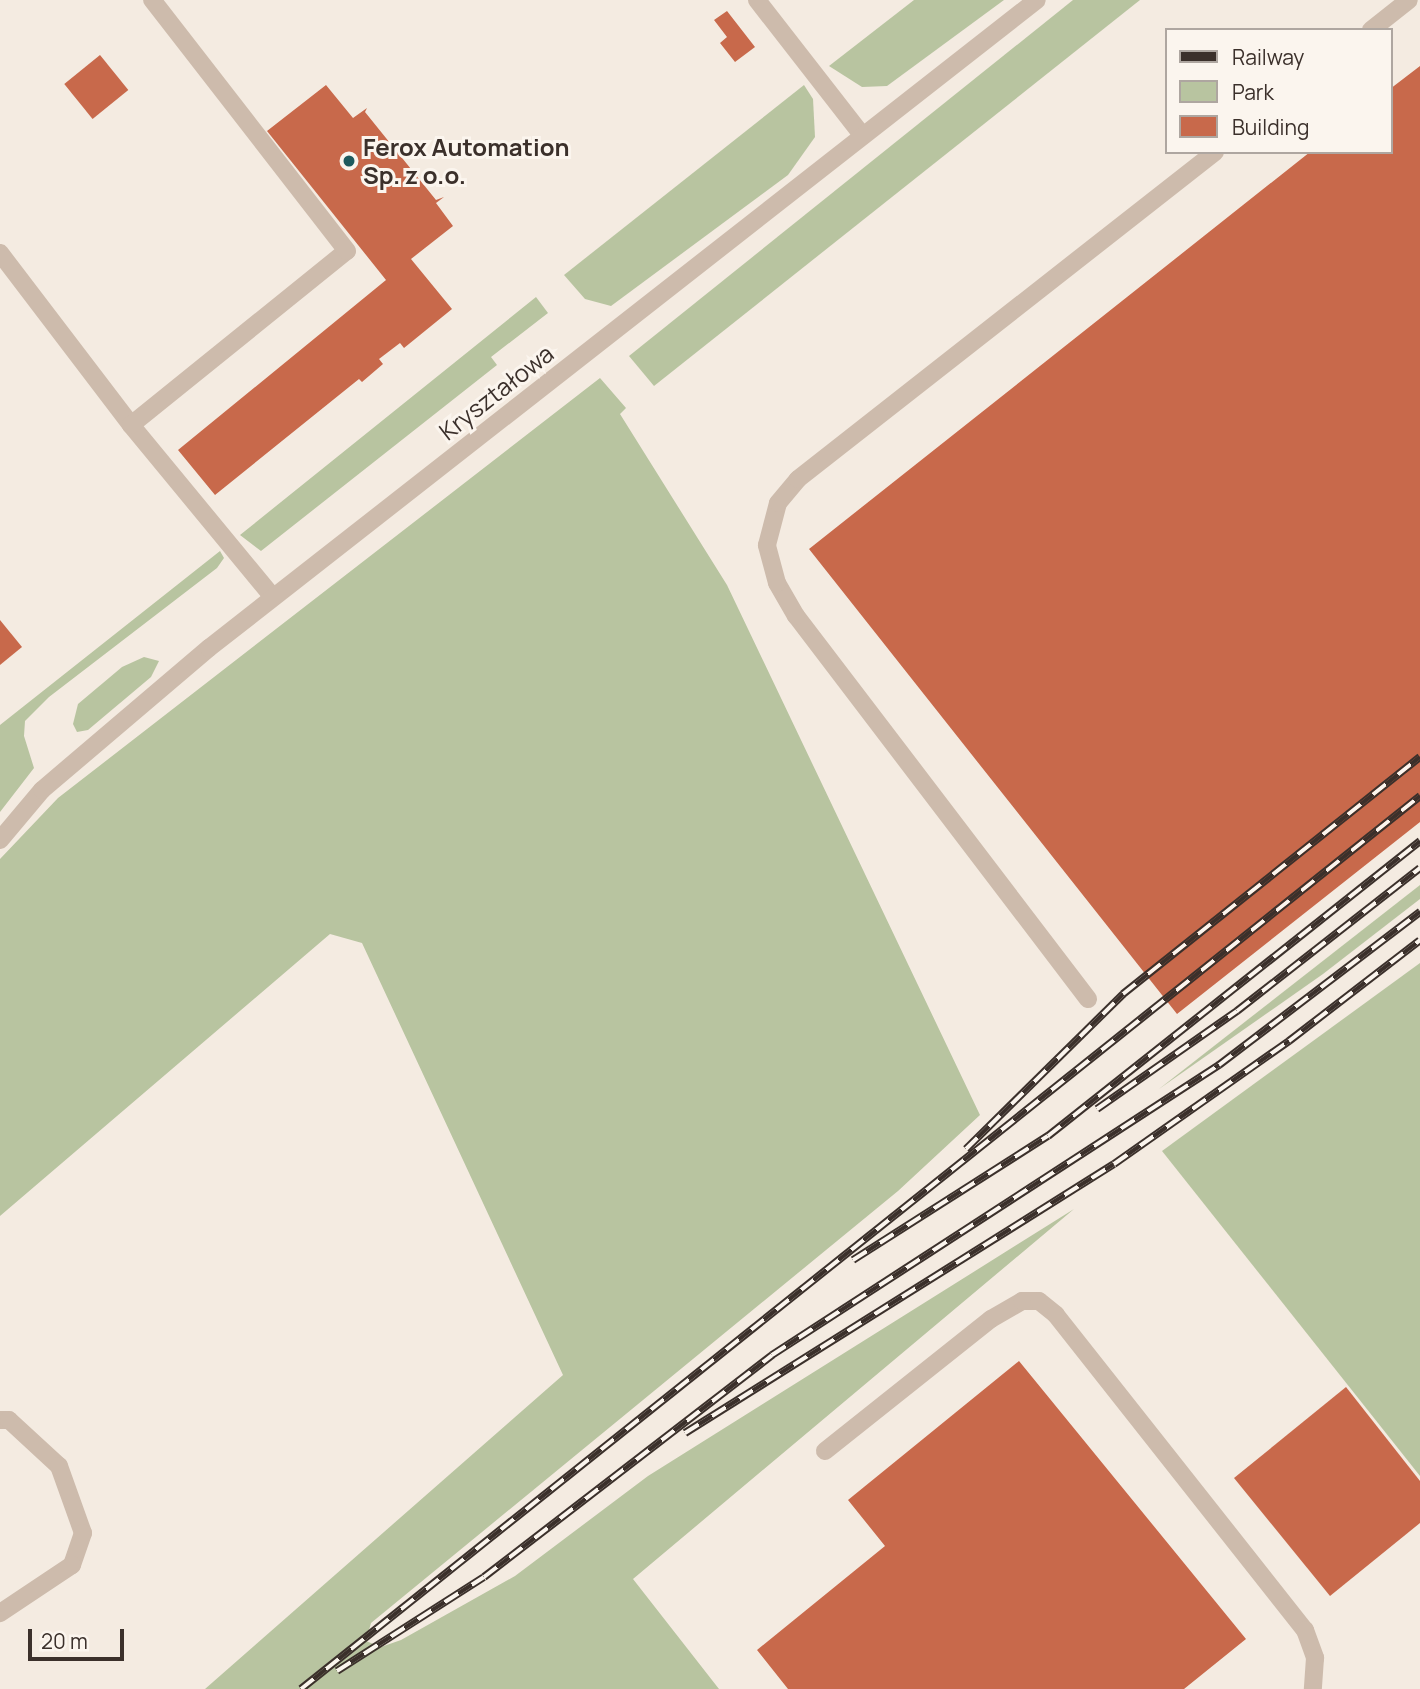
<!DOCTYPE html>
<html>
<head>
<meta charset="utf-8">
<style>
	body { margin:0 }
	#map { position:relative; width:1420px; height:1689px; overflow:hidden; background:#f4ebe1; font-family:Manrope,sans-serif }
	div>[style] { position:absolute }
	[style*='--x'] { left:calc(var(--x)*1px); top:calc(var(--y)*1px); width:calc(var(--w)*1px); rotate:calc(var(--a)*1deg) }
	.green>* { inset:0; background:#b8c4a0 }
	.building>* { inset:0; background:#c8694b; transform-origin:0 0 }
	.lane>* { height:18px; margin:-9px; padding:0 9px; transform-origin:9px; border-radius:9px; background:#cdbbac }
	.rail>* { height:8px; margin-top:-4px; transform-origin:0; background:repeating-linear-gradient(90deg,#fbf5ee 0 16px,#3b302b 0 32px); box-sizing:border-box; border-block:2px solid #3b302b }
	.dots>* { width:19px; height:19px; translate:-50% -50%; box-sizing:border-box; border:4px solid #fbf5ee; border-radius:50% }
	span { translate:-50% -50%; white-space:nowrap; text-align:center; line-height:1.15; -webkit-text-stroke:6px #fbf5ee; paint-order:stroke }
	.poi-label { font-size:24px; color:#3b302b; font-weight:700 }
	.left { translate:0 -50%; text-align:left }
	.street-label { font-size:24px; color:#3b302b }
	.legend { position:absolute; left:1165px; top:28px; width:228px; height:126px; box-sizing:border-box; background:#fbf5ee; border:2px solid #aea6a0; margin:0; padding:9px 12px; list-style:none; font-size:21px; color:#3b302b }
	.legend li { display:flex; align-items:center; gap:14px; height:35px }
	.legend b { width:35px; border:2px solid #aea6a0 }
	.scale { position:absolute; left:28px; top:1629px; width:96px; height:32px; box-sizing:border-box; border:4px solid #3b302b; border-top:0; padding-left:9px; font-size:21px; line-height:24px; white-space:nowrap; color:#3b302b; -webkit-text-stroke:5px #fbf5ee; paint-order:stroke }
</style>
</head>
<body>
<div id="map">
	<div class="green">
		<i style="clip-path:polygon(914px 0,1004px 0,887px 86px,862px 87px,829px 66px)"></i>
		<i style="clip-path:polygon(1073px 0,1140px 0,654px 386px,629px 356px)"></i>
		<i style="clip-path:polygon(804px 85px,813px 99px,815px 137px,788px 175px,611px 306px,585px 299px,564px 275px)"></i>
		<i style="clip-path:polygon(536px 297px,548px 313px,491px 357px,497px 365px,261px 551px,240px 535px)"></i>
		<i style="clip-path:polygon(600px 378px,626px 408px,620px 414px,727px 585px,980px 1115px,898px 1191px,371px 1623px,366px 1641px,381px 1647px,401px 1640px,515px 1576px,648px 1476px,1074px 1209px,633px 1579px,719px 1689px,205px 1689px,563px 1375px,362px 943px,330px 934px,0 1216px,0 859px,58px 798px)"></i>
		<i style="clip-path:polygon(220px 551px,224px 558px,217px 568px,49px 697px,25px 721px,24px 736px,34px 768px,0 812px,0 725px)"></i>
		<i style="clip-path:polygon(144px 657px,159px 661px,151px 677px,88px 730px,77px 732px,73px 724px,78px 704px,122px 667px)"></i>
		<i style="clip-path:polygon(1420px 885px,1420px 899px,1323px 974px,1159px 1089px)"></i>
		<i style="clip-path:polygon(1420px 963px,1420px 1476px,1162px 1151px)"></i>
	</div>
	<div class="building">
		<i style="clip-path:polygon(727px 11px,755px 47px,735px 62px,720px 43px,727px 37px,714px 20px)"></i>
		<i style="left:100px;top:55px;width:45px;height:46px;rotate:51deg"></i>
		<i style="clip-path:polygon(1420px 66px,1420px 822px,1177px 1014px,809px 549px,1310px 152px,1390px 152px,1390px 89px)"></i>
		<i style="clip-path:polygon(326px 85px,353px 118px,367px 108px,365px 112px,436px 200px,444px 197px,436px 203px,453px 226px,411px 259px,452px 309px,404px 348px,400px 343px,379px 359px,383px 364px,362px 382px,359px 379px,215px 495px,178px 450px,386px 280px,267px 131px)"></i>
		<i style="clip-path:polygon(0 620px,22px 647px,0 665px)"></i>
		<i style="clip-path:polygon(1019px 1361px,1246px 1639px,1184px 1689px,788px 1689px,757px 1650px,885px 1546px,848px 1500px)"></i>
		<i style="clip-path:polygon(1346px 1387px,1420px 1481px,1420px 1523px,1330px 1596px,1234px 1478px)"></i>
	</div>
	<div class="lane">
		<i style="--x:757;--y:0;--w:172;--a:52.1"></i>
		<i style="--x:1371;--y:30;--w:48;--a:-38.3"></i>
		<i style="--x:0;--y:253;--w:216;--a:52.7"></i>
		<i style="--x:131;--y:425;--w:223;--a:50.5"></i>
		<i style="--x:131;--y:425;--w:277;--a:-38.9"></i>
		<i style="--x:347;--y:251;--w:318;--a:-127.8"></i>
		<i style="--x:0;--y:840;--w:65;--a:-50"></i>
		<i style="--x:42;--y:790;--w:219;--a:-40.4"></i>
		<i style="--x:209;--y:648;--w:1051;--a:-38.05"></i>
		<i style="--x:1088;--y:999;--w:482;--a:-127.3"></i>
		<i style="--x:796;--y:616;--w:38;--a:-120"></i>
		<i style="--x:777;--y:583;--w:39;--a:-105"></i>
		<i style="--x:767;--y:545;--w:43;--a:-75.3"></i>
		<i style="--x:778;--y:503;--w:31;--a:-50"></i>
		<i style="--x:798;--y:479;--w:530;--a:-38.1"></i>
		<i style="--x:0;--y:1420;--w:9;--a:0"></i>
		<i style="--x:9;--y:1420;--w:68;--a:42.6"></i>
		<i style="--x:59;--y:1466;--w:71;--a:70.3"></i>
		<i style="--x:83;--y:1533;--w:34;--a:109"></i>
		<i style="--x:72;--y:1565;--w:87;--a:146.3"></i>
		<i style="--x:825;--y:1451;--w:212;--a:-38.5"></i>
		<i style="--x:991;--y:1319;--w:36;--a:-30"></i>
		<i style="--x:1022;--y:1301;--w:17;--a:0"></i>
		<i style="--x:1039;--y:1301;--w:22;--a:39"></i>
		<i style="--x:1056;--y:1315;--w:402;--a:51.7"></i>
		<i style="--x:1305;--y:1630;--w:30;--a:70"></i>
		<i style="--x:1315;--y:1658;--w:31;--a:94"></i>
	</div>
	<div class="rail">
		<i style="--x:1097;--y:1109;--w:171;--a:-35"></i>
		<i style="--x:1237;--y:1011;--w:232;--a:-38"></i>
		<i style="--x:966;--y:1149;--w:221;--a:-44.6"></i>
		<i style="--x:1123;--y:994;--w:380;--a:-38.6"></i>
		<i style="--x:853;--y:1260;--w:231;--a:-32.5"></i>
		<i style="--x:1048;--y:1136;--w:475;--a:-38.4"></i>
		<i style="--x:685;--y:1433;--w:506;--a:-32.09"></i>
		<i style="--x:1114;--y:1164;--w:214;--a:-35.1"></i>
		<i style="--x:1289;--y:1041;--w:165;--a:-37.6"></i>
		<i style="--x:337;--y:1671;--w:174;--a:-32.6"></i>
		<i style="--x:484;--y:1577;--w:364;--a:-37.6"></i>
		<i style="--x:772;--y:1355;--w:533;--a:-32.97"></i>
		<i style="--x:1219;--y:1065;--w:253;--a:-37.3"></i>
		<i style="--x:301;--y:1689;--w:1432;--a:-38.59"></i>
	</div>
	<div class="dots">
		<i style="left:349px;top:161px;background:#1f5a5e"></i>
	</div>
	<div class="poi-label">
		<span class="left" style="left:363px;top:161px">Ferox Automation<br>Sp. z o.o.</span>
	</div>
	<div class="street-label">
		<span style="left:496px;top:392px;rotate:-38deg">Kryształowa</span>
	</div>
	<ul class="legend">
	<li><b style="height:9px;background:#3b302b"></b>Railway</li>
	<li><b style="height:19px;background:#b8c4a0"></b>Park</li>
	<li><b style="height:19px;background:#c8694b"></b>Building</li>
	</ul>
	<div class="scale">20 m</div>
</div>
</body>
</html>
